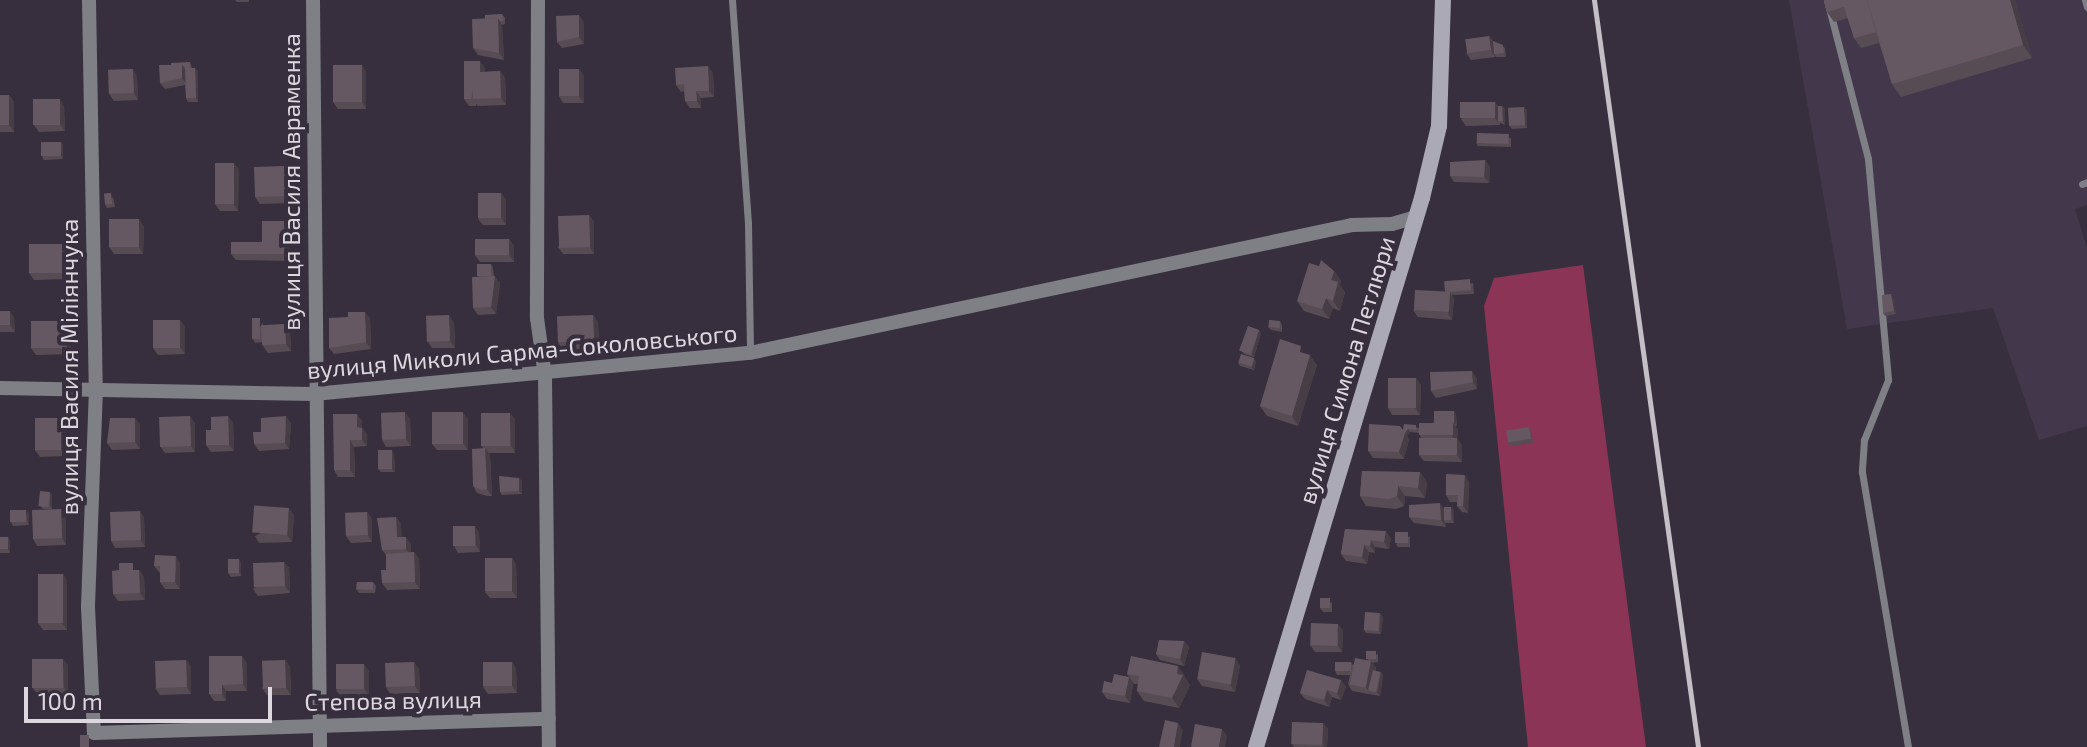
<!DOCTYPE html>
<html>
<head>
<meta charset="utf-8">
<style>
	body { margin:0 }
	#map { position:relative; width:2087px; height:747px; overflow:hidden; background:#372f3d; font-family:"Exo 2",sans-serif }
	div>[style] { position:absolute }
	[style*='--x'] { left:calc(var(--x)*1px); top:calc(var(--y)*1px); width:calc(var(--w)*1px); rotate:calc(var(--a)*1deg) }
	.built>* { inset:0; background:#43384b }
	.green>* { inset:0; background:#8b3455 }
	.lane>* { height:7px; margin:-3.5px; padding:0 3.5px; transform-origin:3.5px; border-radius:3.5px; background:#7f7f86 }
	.street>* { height:14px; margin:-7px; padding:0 7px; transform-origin:7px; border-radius:7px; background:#7f7f86 }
	.secondary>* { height:16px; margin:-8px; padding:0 8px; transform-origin:8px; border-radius:8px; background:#aaa9b5 }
	.rail>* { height:5px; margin:-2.5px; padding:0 2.5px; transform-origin:2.5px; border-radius:2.5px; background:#c4bec7 }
	.wall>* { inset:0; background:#584c54 }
	.shaded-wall>* { inset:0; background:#473e45 }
	.building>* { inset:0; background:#665862; transform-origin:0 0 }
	span { translate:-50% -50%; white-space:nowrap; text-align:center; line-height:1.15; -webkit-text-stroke:8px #372f3d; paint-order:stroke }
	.street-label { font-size:24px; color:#ddd8e0 }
	.scale { position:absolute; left:24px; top:687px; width:248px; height:36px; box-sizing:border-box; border:4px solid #ddd8e0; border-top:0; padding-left:10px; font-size:24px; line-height:28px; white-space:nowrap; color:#ddd8e0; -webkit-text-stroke:6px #372f3d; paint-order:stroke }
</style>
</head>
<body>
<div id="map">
	<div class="built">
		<i style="clip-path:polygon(1789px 0,2087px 0,2087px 205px,2075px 209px,2087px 248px,2087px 426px,2039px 440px,1993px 308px,1847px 329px)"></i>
	</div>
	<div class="green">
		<i style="clip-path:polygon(1583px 265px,1646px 747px,1528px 747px,1484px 306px,1494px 278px)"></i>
	</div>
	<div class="lane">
		<i style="--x:732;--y:0;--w:224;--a:85.9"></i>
		<i style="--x:748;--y:223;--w:130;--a:89.1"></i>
		<i style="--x:1827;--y:0;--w:164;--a:75.5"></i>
		<i style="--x:1868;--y:159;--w:222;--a:84.8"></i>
		<i style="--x:1888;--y:380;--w:65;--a:111.8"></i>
		<i style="--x:1864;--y:440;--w:32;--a:94"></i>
		<i style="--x:1862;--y:472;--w:279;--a:80.5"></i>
		<i style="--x:2085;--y:0;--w:7;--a:74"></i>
		<i style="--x:2082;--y:184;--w:5;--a:-22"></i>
	</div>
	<div class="street">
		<i style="--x:89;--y:0;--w:388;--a:89"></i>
		<i style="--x:96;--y:388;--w:219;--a:92.1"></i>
		<i style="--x:88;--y:607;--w:126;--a:87.3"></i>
		<i style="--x:94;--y:733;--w:455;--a:-1.8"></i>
		<i style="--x:313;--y:0;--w:747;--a:89.46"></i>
		<i style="--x:538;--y:0;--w:318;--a:90.2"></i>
		<i style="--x:537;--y:318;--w:59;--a:82.1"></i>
		<i style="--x:545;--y:376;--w:371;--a:89.4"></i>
		<i style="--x:0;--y:388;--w:314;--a:1.1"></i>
		<i style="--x:314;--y:394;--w:438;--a:-5.4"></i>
		<i style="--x:750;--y:353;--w:615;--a:-12"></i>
		<i style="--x:1352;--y:225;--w:40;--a:-1.4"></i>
		<i style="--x:1392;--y:224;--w:26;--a:-16"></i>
	</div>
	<div class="secondary">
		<i style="--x:1256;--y:747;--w:574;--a:-73.18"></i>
		<i style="--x:1422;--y:198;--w:74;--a:-76.7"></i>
		<i style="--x:1439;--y:126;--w:126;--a:-88.2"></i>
	</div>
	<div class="rail">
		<i style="--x:1594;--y:0;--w:754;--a:82.07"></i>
	</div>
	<div class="wall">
		<i style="clip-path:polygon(235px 0,249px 0,249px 2px,237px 2px)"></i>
		<i style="clip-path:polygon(1824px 0,2015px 0,2032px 58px,1901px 97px,1892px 84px,1879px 43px,1861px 48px,1854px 38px,1848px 18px,1834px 22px,1827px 12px)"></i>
		<i style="clip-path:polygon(502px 14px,505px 18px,505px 24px,502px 25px,504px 60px,478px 55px,473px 48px,485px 19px)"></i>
		<i style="clip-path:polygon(584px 22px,584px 44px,562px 48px,557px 42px)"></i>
		<i style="clip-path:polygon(1489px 36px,1493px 41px,1505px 48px,1506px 57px,1496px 57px,1495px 56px,1495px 57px,1471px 60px,1466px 53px)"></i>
		<i style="clip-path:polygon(190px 62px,192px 68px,198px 71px,198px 102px,188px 102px,186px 98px,185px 85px,165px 89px,160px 83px,171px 65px)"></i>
		<i style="clip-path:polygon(485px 68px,485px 72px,500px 71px,505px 78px,506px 105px,478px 106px,476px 104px,476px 106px,469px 106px,464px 99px)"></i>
		<i style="clip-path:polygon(579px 69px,584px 76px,584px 103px,563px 103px,559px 96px)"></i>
		<i style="clip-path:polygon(366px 72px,366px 109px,338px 109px,333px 102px)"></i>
		<i style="clip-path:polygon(713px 73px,714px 97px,701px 98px,701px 108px,690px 108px,685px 101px,684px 91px,681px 92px,676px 85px)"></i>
		<i style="clip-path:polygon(137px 76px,138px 100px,114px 101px,109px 94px)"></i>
		<i style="clip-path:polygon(0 95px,9px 95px,14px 102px,14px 132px,0 132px)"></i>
		<i style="clip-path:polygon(1495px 102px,1498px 107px,1502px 106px,1505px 109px,1505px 125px,1500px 123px,1500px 125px,1466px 126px,1461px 119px)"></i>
		<i style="clip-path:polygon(64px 106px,65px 131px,39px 132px,34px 125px)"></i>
		<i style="clip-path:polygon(1527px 110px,1527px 128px,1512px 129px,1509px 125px)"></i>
		<i style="clip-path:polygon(1511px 138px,1511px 147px,1478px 146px,1476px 143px)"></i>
		<i style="clip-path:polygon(61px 142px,63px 145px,63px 159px,44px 160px,42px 157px)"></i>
		<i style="clip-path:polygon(1485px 160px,1490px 167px,1489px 183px,1454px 182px,1450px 176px)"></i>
		<i style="clip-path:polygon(239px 169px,238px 211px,220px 211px,215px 204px)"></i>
		<i style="clip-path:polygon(290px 173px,291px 203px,260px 204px,255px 197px)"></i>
		<i style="clip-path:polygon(501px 193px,506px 200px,506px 225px,483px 225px,478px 219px)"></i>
		<i style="clip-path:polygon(113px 197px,115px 207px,107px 208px,105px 204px)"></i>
		<i style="clip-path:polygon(589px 215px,594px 222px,594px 254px,563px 254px,558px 247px)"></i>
		<i style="clip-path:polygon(285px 221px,290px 228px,290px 261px,236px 260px,231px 254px,262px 242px)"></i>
		<i style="clip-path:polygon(144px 226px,143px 254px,114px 254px,109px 247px)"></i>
		<i style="clip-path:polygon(509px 239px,514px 246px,514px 262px,480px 262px,475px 255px)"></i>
		<i style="clip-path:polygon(62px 244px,66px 250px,67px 279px,34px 280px,29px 273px)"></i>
		<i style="clip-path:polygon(491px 264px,493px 268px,494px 276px,500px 283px,496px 314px,478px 315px,473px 308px,478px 277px)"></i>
		<i style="clip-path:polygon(1334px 271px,1341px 281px,1340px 285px,1345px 292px,1340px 311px,1333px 308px,1329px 319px,1304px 311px,1297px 301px)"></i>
		<i style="clip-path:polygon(1473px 283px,1474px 294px,1452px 295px,1454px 299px,1452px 320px,1418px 317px,1413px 310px,1445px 292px)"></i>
		<i style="clip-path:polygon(1893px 297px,1896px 314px,1885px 316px,1883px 313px)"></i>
		<i style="clip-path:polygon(0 311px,10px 311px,14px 318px,15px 332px,0 332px)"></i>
		<i style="clip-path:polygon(593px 315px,598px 322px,599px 348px,563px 350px,558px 343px)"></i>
		<i style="clip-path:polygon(370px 318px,371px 349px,334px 354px,329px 348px)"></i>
		<i style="clip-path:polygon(180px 320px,185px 327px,185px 354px,158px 355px,153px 348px)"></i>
		<i style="clip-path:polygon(1280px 321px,1282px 325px,1282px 332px,1271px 330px,1268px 327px)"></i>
		<i style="clip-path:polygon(263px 322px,263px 326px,285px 324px,290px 331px,291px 351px,268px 353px,263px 346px,263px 342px,255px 343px,253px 339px)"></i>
		<i style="clip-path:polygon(454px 322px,455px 348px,432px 348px,428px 342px)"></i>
		<i style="clip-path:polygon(66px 327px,72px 354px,36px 355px,31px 348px)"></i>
		<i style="clip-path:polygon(1261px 333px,1254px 357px,1244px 354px,1242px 351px)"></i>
		<i style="clip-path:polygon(1307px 354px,1317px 365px,1298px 426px,1267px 416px,1260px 406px)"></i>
		<i style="clip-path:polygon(1256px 361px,1254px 370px,1240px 366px,1238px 363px)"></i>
		<i style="clip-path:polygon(1416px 378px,1421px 385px,1420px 415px,1392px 415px,1388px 408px)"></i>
		<i style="clip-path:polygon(1477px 378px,1477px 389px,1436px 398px,1431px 391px)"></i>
		<i style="clip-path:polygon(357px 414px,362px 421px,362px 428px,367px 434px,367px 446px,354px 447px,355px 477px,338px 477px,334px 470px)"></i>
		<i style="clip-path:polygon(1456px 414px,1457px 426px,1455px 426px,1458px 430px,1457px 438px,1462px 445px,1462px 462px,1424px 461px,1419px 455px,1421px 438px,1419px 433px,1410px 432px,1407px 436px,1409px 440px,1404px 459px,1373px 458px,1368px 451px,1403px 430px,1404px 424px,1419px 428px)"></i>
		<i style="clip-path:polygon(228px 416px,233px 423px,234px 451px,211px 452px,206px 445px)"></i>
		<i style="clip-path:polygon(61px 418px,65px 425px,66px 456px,40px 457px,35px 450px)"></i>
		<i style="clip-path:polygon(410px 419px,411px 446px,386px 447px,382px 440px)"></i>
		<i style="clip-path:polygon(468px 419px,468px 450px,437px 450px,432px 444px)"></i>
		<i style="clip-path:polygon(515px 419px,515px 453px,489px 453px,490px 455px,492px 496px,487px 496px,477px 493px,473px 486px,483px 448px,482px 446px)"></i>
		<i style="clip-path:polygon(195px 423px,195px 452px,165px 453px,160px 446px)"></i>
		<i style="clip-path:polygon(291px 423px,289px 449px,259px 451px,254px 444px,261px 432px)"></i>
		<i style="clip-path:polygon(140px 424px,140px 449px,112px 450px,107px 443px)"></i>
		<i style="clip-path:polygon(1529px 427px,1531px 431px,1533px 443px,1510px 446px,1507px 442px)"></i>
		<i style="clip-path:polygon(394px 454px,395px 472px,381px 472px,378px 469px)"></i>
		<i style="clip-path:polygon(1362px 471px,1427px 482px,1425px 498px,1405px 496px,1404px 506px,1396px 509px,1366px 506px,1360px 496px)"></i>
		<i style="clip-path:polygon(522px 481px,522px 494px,502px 495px,500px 492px)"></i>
		<i style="clip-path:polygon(1469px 482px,1468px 513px,1462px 512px,1457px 506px,1457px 502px,1450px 502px,1446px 495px)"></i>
		<i style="clip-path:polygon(50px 492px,52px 495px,52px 509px,43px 509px,40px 506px)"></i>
		<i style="clip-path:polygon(1444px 508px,1454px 510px,1454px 523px,1445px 523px,1446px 527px,1414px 523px,1409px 517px)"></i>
		<i style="clip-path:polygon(140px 511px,144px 518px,145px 547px,115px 548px,111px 541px)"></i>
		<i style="clip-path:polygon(367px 512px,372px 519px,372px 542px,351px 543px,346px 536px)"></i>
		<i style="clip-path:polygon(29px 513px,29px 525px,13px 526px,11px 522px)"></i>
		<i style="clip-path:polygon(294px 515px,292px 542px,259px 543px,255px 536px)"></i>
		<i style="clip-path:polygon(66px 516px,66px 545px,37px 546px,33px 539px)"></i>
		<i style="clip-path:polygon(396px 517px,401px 524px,401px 537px,411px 544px,411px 553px,414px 552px,419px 559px,420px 589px,387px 590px,382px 583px,386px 570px,386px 555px,382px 550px)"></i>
		<i style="clip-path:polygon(1345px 529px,1391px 538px,1389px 549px,1375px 547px,1375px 553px,1369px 552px,1367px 564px,1346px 561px,1341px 554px)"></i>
		<i style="clip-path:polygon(479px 532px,480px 552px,458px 553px,454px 546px)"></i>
		<i style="clip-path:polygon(1410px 536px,1410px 547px,1398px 547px,1396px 544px)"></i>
		<i style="clip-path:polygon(0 537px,8px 537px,10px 541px,10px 553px,0 553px)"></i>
		<i style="clip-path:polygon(512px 558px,516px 565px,517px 598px,490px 598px,485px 592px)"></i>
		<i style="clip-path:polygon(284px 562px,289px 568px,290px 593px,258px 596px,253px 589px)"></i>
		<i style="clip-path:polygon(180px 563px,180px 589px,165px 589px,160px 582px,160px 573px,154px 566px)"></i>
		<i style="clip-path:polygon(241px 563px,241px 576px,231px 577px,228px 573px)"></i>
		<i style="clip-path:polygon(138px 570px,139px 570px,144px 577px,145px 600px,118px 601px,113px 594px)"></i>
		<i style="clip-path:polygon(63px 574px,67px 581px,67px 630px,43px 630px,38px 623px)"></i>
		<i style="clip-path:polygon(373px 582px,376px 586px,375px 593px,359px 593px,356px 589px)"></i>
		<i style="clip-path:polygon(1332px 602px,1332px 612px,1323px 612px,1320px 608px)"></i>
		<i style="clip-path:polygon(1383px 617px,1381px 634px,1366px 633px,1364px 630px)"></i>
		<i style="clip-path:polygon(1343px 630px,1342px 652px,1315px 652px,1310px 645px)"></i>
		<i style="clip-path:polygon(1184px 641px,1189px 647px,1184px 666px,1160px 660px,1156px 654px)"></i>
		<i style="clip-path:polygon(1378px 654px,1378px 662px,1372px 663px,1376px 668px,1375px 671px,1383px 675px,1380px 696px,1352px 691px,1348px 684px,1350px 675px,1337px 675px,1335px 671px,1351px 662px,1353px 665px,1368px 660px,1367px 659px)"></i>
		<i style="clip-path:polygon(186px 660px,191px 667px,191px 694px,160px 695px,155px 688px)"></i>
		<i style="clip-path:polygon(285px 660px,290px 667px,291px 695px,267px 695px,262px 688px)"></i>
		<i style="clip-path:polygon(414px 662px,419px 669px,420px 693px,390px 694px,386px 687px)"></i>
		<i style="clip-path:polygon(512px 662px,516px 669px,517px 693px,488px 694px,483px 687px)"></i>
		<i style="clip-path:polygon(247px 663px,247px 691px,226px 691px,226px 701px,214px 701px,209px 694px)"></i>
		<i style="clip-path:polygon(68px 665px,68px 695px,38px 695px,33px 688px)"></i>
		<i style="clip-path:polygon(1240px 665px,1235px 692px,1202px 686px,1197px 679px)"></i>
		<i style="clip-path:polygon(369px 671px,369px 696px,341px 697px,336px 690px)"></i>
		<i style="clip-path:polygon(1127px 674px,1185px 676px,1185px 678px,1190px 685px,1179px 708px,1144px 701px,1137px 691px,1138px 684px,1134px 684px)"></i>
		<i style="clip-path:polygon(1129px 677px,1133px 684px,1130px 703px,1107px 699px,1102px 692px,1112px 683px)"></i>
		<i style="clip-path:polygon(1341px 680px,1346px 687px,1341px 700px,1332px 697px,1329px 707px,1305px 699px,1300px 693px)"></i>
		<i style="clip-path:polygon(1323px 723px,1328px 729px,1327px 747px,1294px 747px,1292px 744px)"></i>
	</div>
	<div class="shaded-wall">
		<i style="clip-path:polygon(2010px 0,2015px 0,2032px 58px,2023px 45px)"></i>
		<i style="clip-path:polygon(579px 15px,584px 22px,584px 44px,579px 37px)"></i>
		<i style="clip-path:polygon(498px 18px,502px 25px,504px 60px,499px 53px)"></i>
		<i style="clip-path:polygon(1489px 36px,1494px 42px,1495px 57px,1491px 50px)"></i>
		<i style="clip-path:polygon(480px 61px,485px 68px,485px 79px,480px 72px)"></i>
		<i style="clip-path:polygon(182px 65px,187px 72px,187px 85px,182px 78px)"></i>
		<i style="clip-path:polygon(362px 65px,366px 72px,366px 109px,362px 102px)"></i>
		<i style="clip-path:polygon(708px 66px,713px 73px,714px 97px,709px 91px)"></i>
		<i style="clip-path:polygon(195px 68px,198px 71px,198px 102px,196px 98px)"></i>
		<i style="clip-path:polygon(133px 69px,137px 76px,138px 100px,134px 93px)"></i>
		<i style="clip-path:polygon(579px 69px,584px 76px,584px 103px,579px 97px)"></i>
		<i style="clip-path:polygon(500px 71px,505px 78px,506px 105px,501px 98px)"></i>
		<i style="clip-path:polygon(696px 91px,701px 98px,701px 108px,697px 101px)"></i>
		<i style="clip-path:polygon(9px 95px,14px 102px,14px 132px,9px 125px)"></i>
		<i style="clip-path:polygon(60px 99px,64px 106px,65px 131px,60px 124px)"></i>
		<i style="clip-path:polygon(1495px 102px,1499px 109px,1498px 121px,1500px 125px,1495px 118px)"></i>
		<i style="clip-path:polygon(1502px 106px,1505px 109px,1505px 125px,1503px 121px)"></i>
		<i style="clip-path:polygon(1524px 107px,1527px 110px,1527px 128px,1525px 125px)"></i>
		<i style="clip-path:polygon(61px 142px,63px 145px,63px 159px,61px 156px)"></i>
		<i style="clip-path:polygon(1485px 160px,1490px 167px,1489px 183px,1484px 177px)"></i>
		<i style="clip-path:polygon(234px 163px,239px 169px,238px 211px,233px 204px)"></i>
		<i style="clip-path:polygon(285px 166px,290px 173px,291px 203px,286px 196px)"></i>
		<i style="clip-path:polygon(501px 193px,506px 200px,506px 225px,501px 218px)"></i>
		<i style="clip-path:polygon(589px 215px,594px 222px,594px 254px,590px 247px)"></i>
		<i style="clip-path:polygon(139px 219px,144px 226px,143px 254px,139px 247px)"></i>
		<i style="clip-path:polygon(285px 221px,290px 228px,290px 261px,285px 254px)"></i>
		<i style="clip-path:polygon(509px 239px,514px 246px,514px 262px,509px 255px)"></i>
		<i style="clip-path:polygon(62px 244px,66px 250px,67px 279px,63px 273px)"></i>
		<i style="clip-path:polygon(1334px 271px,1341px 281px,1340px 285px,1345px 292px,1340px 311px,1333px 301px,1331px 280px)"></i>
		<i style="clip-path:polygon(495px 276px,500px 283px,496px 314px,491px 307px)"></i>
		<i style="clip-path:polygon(1450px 292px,1454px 299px,1452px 320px,1448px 313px)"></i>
		<i style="clip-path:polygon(1891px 294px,1893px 297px,1896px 314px,1894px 311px)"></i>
		<i style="clip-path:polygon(1326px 298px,1333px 308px,1329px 319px,1322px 309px)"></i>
		<i style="clip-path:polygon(10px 311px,14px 318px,15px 332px,10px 325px)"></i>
		<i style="clip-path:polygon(365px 312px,370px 318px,371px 349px,366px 342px)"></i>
		<i style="clip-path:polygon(449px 315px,454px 322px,455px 348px,450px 341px)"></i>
		<i style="clip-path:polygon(593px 315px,598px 322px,599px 348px,594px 341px)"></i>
		<i style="clip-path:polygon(180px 320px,185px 327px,185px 354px,180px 347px)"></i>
		<i style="clip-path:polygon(61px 321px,66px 327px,72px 354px,67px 348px)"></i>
		<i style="clip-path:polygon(285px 324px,290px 331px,291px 351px,286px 344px)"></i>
		<i style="clip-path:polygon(1259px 330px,1261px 333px,1254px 357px,1252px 354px)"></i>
		<i style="clip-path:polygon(1310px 355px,1317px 365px,1298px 426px,1292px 416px)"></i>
		<i style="clip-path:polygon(1254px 358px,1256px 361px,1254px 370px,1251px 367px)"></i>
		<i style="clip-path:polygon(1472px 371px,1477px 378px,1477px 389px,1473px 382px)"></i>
		<i style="clip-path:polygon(1416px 378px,1421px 385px,1420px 415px,1415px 408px)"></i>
		<i style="clip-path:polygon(1454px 411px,1456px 414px,1457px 426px,1454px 423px)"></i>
		<i style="clip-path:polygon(405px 412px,410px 419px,411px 446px,406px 439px)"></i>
		<i style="clip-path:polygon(463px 412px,468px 419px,468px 450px,463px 443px)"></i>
		<i style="clip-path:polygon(510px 413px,515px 419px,515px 453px,511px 446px)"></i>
		<i style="clip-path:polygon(357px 414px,362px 421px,362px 434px,357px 427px)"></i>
		<i style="clip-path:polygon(190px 416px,195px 423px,195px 452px,191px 446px)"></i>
		<i style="clip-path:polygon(228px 416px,233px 423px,234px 451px,229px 445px)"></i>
		<i style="clip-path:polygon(286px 416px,291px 423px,289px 449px,285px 443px)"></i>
		<i style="clip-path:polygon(61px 418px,65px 425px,66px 456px,61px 450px)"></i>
		<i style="clip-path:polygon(135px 418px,140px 424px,140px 449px,135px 442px)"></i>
		<i style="clip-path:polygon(1453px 423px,1458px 430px,1457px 442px,1452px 436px)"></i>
		<i style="clip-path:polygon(362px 428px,367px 434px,367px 446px,362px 440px)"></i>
		<i style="clip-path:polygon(1408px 429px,1410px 432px,1407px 436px,1409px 440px,1404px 459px,1399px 452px,1405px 433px)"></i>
		<i style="clip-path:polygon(1457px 438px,1462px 445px,1462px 462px,1457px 455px)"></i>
		<i style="clip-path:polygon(350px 440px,354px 447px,355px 477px,350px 470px)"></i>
		<i style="clip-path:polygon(485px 448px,490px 455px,492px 496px,487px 489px)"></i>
		<i style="clip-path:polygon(392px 450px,394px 454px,395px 472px,392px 469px)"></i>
		<i style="clip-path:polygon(1420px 472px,1427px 482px,1425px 498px,1418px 488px)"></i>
		<i style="clip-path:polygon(1465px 475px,1469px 482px,1468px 513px,1463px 506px)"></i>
		<i style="clip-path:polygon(519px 478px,522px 481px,522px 494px,519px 491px)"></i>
		<i style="clip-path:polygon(1398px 486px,1405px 496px,1404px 506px,1397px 496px)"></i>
		<i style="clip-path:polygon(50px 492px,52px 495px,52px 509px,50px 506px)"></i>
		<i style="clip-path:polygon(1440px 503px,1445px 510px,1444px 520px,1445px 523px,1446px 527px,1441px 520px)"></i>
		<i style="clip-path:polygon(1451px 507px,1454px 510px,1454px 523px,1452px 520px)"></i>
		<i style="clip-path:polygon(289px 508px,294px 515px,292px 542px,287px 535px)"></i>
		<i style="clip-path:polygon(61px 509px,66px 516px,66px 545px,62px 538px)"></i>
		<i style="clip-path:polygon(26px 510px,29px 513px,29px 525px,27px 522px)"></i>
		<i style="clip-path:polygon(140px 511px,144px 518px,145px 547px,141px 540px)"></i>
		<i style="clip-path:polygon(367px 512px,372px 519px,372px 542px,368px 535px)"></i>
		<i style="clip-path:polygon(396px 517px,401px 524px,402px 544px,397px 537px)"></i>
		<i style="clip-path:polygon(475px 526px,479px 532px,480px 552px,476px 545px)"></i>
		<i style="clip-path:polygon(1386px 531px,1391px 538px,1389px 549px,1384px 542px)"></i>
		<i style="clip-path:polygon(8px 537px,10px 541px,10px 553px,8px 549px)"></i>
		<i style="clip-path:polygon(406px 537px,411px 544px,411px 556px,406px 549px)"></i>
		<i style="clip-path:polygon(1371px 540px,1375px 547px,1375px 553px,1370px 546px)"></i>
		<i style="clip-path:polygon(1364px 545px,1369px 552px,1367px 564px,1362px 557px)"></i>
		<i style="clip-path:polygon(414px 552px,419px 559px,420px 589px,415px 582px)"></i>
		<i style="clip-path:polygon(176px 556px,180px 563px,180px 589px,175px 582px)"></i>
		<i style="clip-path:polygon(512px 558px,516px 565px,517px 598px,512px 591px)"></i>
		<i style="clip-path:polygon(239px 559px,241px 563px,241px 576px,239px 573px)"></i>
		<i style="clip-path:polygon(284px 562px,289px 568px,290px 593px,285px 586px)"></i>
		<i style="clip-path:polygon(139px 570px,144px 577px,145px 600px,140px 593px)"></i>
		<i style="clip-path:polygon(63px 574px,67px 581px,67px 630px,62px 623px)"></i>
		<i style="clip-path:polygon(1380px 613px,1383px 617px,1381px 634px,1379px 631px)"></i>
		<i style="clip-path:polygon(1338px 624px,1343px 630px,1342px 652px,1338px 646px)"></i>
		<i style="clip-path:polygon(1184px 641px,1189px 647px,1184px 666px,1180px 659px)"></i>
		<i style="clip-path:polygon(242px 656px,247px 663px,247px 691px,243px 684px)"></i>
		<i style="clip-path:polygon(1235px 658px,1240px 665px,1235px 692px,1230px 685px)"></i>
		<i style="clip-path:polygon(63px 659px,68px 665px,68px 695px,64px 688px)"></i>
		<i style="clip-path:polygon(186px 660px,191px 667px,191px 694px,187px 687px)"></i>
		<i style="clip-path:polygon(285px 660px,290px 667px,291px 695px,286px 688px)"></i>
		<i style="clip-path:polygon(1371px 661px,1376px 668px,1372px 691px,1369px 691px,1371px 694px,1366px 688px)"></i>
		<i style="clip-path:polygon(414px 662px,419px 669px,420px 693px,415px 686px)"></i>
		<i style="clip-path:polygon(512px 662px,516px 669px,517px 693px,512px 686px)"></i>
		<i style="clip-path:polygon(364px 664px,369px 671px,369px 696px,364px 689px)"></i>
		<i style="clip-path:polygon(1178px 666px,1185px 676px,1185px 678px,1190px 685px,1179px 708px,1172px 698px)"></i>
		<i style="clip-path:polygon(1381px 672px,1383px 675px,1380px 696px,1377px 692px)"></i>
		<i style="clip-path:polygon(1129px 677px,1133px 684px,1130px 703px,1125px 696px)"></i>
		<i style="clip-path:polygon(1341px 680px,1346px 687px,1341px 700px,1337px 693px)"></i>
		<i style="clip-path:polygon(222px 685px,226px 691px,226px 701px,222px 694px)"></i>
		<i style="clip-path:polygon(1327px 690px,1332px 697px,1329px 707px,1324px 700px)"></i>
		<i style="clip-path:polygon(1178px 723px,1183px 730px,1180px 747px,1174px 747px)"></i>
		<i style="clip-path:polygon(1323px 723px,1328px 729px,1327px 747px,1324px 747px,1322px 744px)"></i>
		<i style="clip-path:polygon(1222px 729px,1227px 736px,1225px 747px,1219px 747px)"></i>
	</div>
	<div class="building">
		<i style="clip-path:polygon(1824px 0,1867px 0,1876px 32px,1854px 38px,1844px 7px,1827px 12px)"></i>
		<i style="clip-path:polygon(1867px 0,2010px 0,2023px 45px,1892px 84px)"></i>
		<i style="clip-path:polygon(502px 14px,503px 21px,500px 21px,498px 18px,485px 19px,485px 15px)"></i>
		<i style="clip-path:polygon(579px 15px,579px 37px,557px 42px,556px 16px)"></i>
		<i style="clip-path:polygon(498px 18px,499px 53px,473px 48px,472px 19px)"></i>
		<i style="left:1489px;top:36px;width:14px;height:24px;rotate:82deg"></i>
		<i style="clip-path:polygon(1493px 41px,1503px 45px,1504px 53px,1494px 54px)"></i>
		<i style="clip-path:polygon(464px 61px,480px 61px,480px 72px,500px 71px,501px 98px,473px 99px,473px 88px,471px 99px,464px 99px)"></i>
		<i style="clip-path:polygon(190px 62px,190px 68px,195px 68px,196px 98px,186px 98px,185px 67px,182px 65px,171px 65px,171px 63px)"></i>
		<i style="clip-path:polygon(159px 65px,182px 65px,182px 78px,160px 83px)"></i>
		<i style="left:333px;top:65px;width:29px;height:37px"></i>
		<i style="clip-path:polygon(708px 66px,709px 91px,696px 91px,697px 101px,685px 101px,684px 84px,676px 85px,675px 68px)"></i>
		<i style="left:133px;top:69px;width:24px;height:25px;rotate:88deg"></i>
		<i style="left:559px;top:69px;width:20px;height:27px"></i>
		<i style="left:0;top:95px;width:9px;height:30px"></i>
		<i style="left:33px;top:99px;width:27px;height:26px"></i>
		<i style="left:1495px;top:102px;width:16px;height:35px;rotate:90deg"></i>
		<i style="clip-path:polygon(1498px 106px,1502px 106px,1503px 121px,1498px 121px)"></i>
		<i style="left:1524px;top:107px;width:18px;height:16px;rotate:87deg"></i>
		<i style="left:1477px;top:133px;width:32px;height:10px;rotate:2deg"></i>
		<i style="left:61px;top:142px;width:14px;height:20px;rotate:90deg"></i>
		<i style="clip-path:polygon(1485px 160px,1484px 177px,1450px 176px,1450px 162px)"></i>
		<i style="left:215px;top:163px;width:19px;height:41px"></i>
		<i style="left:285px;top:166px;width:30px;height:31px;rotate:88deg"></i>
		<i style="left:111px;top:193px;width:11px;height:7px;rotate:85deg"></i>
		<i style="left:501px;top:193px;width:25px;height:23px;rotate:90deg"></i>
		<i style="left:589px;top:215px;width:32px;height:31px;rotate:88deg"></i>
		<i style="left:109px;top:219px;width:30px;height:28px"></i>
		<i style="clip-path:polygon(262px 221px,285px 221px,285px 254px,231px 254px,231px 242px,262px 242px)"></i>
		<i style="left:509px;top:239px;width:16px;height:34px;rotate:90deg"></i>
		<i style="left:29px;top:244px;width:33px;height:29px"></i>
		<i style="clip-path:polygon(1321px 260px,1334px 271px,1331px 280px,1338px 282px,1333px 301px,1326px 298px,1322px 309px,1297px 301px,1309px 263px,1319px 266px)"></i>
		<i style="left:491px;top:264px;width:12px;height:14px;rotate:90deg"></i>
		<i style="clip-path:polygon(495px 276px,491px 307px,473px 308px,472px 277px)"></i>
		<i style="left:1470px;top:279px;width:11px;height:26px;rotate:85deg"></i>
		<i style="left:1415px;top:290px;width:35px;height:20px;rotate:3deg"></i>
		<i style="clip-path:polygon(1891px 294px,1894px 311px,1883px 313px,1882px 295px)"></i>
		<i style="left:0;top:311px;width:10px;height:14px"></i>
		<i style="clip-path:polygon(348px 312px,365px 312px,366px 342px,329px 348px,329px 318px,348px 317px)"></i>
		<i style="left:449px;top:315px;width:26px;height:23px;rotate:88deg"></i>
		<i style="left:593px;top:315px;width:26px;height:36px;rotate:88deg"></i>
		<i style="left:252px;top:318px;width:8px;height:21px"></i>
		<i style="left:153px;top:320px;width:27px;height:28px"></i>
		<i style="left:1269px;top:320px;width:11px;height:7px;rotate:5deg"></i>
		<i style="clip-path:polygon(31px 321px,61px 321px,67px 348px,31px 348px)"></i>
		<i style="left:285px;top:324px;width:20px;height:24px;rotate:87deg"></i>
		<i style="left:1248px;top:326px;width:12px;height:26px;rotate:20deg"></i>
		<i style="clip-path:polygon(1280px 339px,1301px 346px,1300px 352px,1310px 355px,1292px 416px,1260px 406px)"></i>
		<i style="left:1241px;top:354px;width:14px;height:9px;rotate:17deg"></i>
		<i style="clip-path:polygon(1472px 371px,1473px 382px,1431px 391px,1430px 372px)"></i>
		<i style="left:1388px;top:378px;width:28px;height:30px"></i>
		<i style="left:1434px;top:411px;width:20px;height:12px"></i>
		<i style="left:405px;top:412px;width:27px;height:24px;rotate:88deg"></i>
		<i style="left:432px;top:412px;width:31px;height:32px"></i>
		<i style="left:481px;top:413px;width:29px;height:33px"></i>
		<i style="clip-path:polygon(333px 414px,357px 414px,357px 427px,362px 428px,362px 440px,350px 440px,350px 470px,334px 470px)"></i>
		<i style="left:190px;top:416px;width:30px;height:31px;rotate:88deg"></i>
		<i style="clip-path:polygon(228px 416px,229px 445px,206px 445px,206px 430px,211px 430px,211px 417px)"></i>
		<i style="clip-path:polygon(286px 416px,285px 443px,254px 444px,253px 432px,261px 432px,261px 418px)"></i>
		<i style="left:35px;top:418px;width:26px;height:32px"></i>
		<i style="clip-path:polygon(110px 418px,135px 418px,135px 442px,107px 443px)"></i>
		<i style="left:1419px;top:423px;width:34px;height:12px"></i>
		<i style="clip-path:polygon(1369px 424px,1400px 426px,1405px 433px,1399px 452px,1368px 451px)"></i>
		<i style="clip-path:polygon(1404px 424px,1416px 425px,1416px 430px,1408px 429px,1405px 433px,1403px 430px)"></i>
		<i style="left:1529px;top:427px;width:12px;height:23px;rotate:81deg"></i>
		<i style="left:1419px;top:438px;width:38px;height:17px"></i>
		<i style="clip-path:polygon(485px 448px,487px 489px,482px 490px,473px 486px,472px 449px)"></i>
		<i style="left:392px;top:450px;width:19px;height:14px;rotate:90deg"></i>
		<i style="clip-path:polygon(1362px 471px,1420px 472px,1418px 488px,1398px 486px,1397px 496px,1389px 499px,1360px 496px)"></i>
		<i style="clip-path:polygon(1446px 474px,1465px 475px,1463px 506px,1457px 506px,1458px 495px,1446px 495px)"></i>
		<i style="clip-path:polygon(499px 476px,519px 478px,519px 491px,500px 492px)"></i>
		<i style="left:40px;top:491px;width:10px;height:15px;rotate:6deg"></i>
		<i style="clip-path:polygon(1440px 503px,1441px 520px,1409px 517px,1409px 505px)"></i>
		<i style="left:1444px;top:507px;width:7px;height:13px"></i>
		<i style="left:289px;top:508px;width:27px;height:35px;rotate:94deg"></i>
		<i style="left:61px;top:509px;width:29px;height:29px;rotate:88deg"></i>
		<i style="left:10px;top:510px;width:16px;height:12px"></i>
		<i style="left:140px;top:511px;width:29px;height:30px;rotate:88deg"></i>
		<i style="left:367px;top:512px;width:23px;height:22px;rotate:88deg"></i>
		<i style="clip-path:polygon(396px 517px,397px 537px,406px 537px,406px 549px,382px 550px,377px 518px)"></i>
		<i style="left:453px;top:526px;width:22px;height:20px"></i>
		<i style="clip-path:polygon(1345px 529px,1386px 531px,1384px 542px,1371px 540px,1370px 546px,1364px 545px,1362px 557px,1341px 554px)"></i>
		<i style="left:1408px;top:532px;width:11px;height:13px;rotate:90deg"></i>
		<i style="left:0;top:537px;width:8px;height:12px"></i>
		<i style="clip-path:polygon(414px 552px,415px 582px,382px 583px,381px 570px,386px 570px,386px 554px)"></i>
		<i style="clip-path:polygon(155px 555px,176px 556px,175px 582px,160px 582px,160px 566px,154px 566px)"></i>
		<i style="left:512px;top:558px;width:33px;height:27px;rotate:90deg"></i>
		<i style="left:228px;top:559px;width:11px;height:14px"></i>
		<i style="left:284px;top:562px;width:24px;height:31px;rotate:88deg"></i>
		<i style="clip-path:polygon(119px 563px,133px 563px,133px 570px,139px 570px,140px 593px,113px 594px,112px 571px,119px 570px)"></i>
		<i style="left:38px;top:574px;width:25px;height:49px"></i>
		<i style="clip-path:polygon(357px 582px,373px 582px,373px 590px,356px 589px)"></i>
		<i style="left:1320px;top:598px;width:10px;height:10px"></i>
		<i style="left:1365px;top:612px;width:15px;height:18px;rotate:4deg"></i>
		<i style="left:1311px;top:623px;width:27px;height:22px;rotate:2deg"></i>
		<i style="clip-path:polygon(1159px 640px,1184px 641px,1180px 659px,1156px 654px)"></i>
		<i style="left:1366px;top:651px;width:10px;height:8px"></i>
		<i style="left:1202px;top:652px;width:34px;height:27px;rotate:10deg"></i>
		<i style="clip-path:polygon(209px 656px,242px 656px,243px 684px,222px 685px,222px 694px,209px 694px)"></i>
		<i style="clip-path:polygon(1131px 656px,1178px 666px,1177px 674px,1183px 675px,1172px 698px,1137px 691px,1139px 676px,1127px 674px)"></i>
		<i style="left:1355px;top:658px;width:16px;height:27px;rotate:11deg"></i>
		<i style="left:32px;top:659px;width:31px;height:29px"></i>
		<i style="left:186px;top:660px;width:27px;height:31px;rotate:88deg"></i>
		<i style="left:285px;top:660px;width:28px;height:23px;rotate:88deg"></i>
		<i style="left:414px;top:662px;width:24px;height:29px;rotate:88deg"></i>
		<i style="left:512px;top:662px;width:24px;height:29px;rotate:90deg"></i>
		<i style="left:1335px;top:662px;width:16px;height:9px"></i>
		<i style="left:364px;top:664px;width:25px;height:28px;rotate:90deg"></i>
		<i style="clip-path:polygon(1307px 670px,1341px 680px,1337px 693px,1327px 690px,1324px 700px,1300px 693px)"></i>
		<i style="left:1373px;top:670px;width:8px;height:21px;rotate:14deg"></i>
		<i style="clip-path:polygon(1114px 674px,1129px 677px,1125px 696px,1102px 692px,1104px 681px,1112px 683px)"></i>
		<i style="clip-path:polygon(1165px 720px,1178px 723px,1174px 747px,1159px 747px)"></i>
		<i style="left:1292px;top:722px;width:31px;height:22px;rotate:2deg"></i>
		<i style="clip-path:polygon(1195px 724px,1222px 729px,1219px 747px,1191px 747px)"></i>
		<i style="left:80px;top:735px;width:9px;height:12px"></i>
	</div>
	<div class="street-label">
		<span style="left:291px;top:182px;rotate:-90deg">вулиця Василя Авраменка</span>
		<span style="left:522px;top:351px;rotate:-5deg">вулиця Миколи Сарма-Соколовського</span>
		<span style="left:69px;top:367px;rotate:-90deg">вулиця Василя Міліянчука</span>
		<span style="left:1346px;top:370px;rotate:-73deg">вулиця Симона Петлюри</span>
		<span style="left:393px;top:700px;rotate:-1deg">Степова вулиця</span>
	</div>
	<div class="scale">100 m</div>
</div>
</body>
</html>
